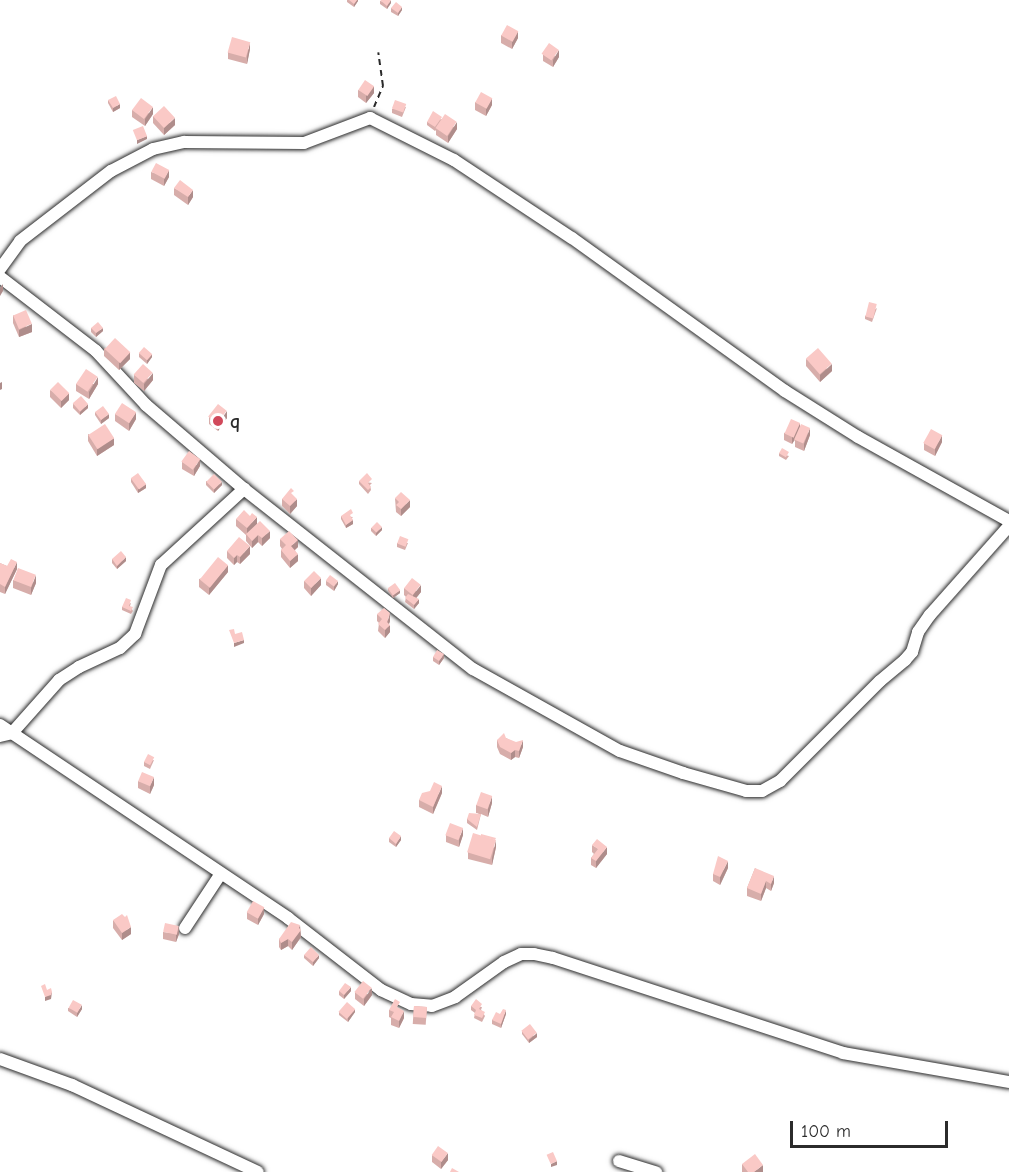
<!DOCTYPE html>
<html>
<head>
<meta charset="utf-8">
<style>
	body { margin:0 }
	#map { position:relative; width:1009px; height:1172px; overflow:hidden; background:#fff; font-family:"Comic Neue",sans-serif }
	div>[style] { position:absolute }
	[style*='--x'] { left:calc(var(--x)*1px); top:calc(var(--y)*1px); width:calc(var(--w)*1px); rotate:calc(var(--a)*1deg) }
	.path>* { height:2px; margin-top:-1px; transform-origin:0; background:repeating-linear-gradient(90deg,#2b2b2b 0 6px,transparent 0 10.5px) }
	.roads { filter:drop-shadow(0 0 2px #2b2b2b) drop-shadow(0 0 2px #2b2b2b) }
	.minor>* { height:12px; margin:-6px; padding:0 6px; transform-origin:6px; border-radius:6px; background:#fff }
	.wall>* { inset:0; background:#d7adaa; transform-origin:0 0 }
	.shaded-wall>* { inset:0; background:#af8d8b }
	.building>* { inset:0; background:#fac9c6; transform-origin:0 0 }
	.dots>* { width:16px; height:16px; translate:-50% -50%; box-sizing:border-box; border:3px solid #fff; border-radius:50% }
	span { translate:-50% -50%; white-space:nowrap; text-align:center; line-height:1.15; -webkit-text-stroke:4.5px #fff; paint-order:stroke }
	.poi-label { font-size:20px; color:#2b2b2b; font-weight:700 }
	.left { translate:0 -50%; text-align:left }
	.scale { position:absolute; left:790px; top:1121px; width:158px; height:27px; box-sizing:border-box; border:3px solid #2b2b2b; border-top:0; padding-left:8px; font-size:18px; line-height:21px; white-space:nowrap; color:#2b2b2b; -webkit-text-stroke:4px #fff; paint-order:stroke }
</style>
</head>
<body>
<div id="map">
	<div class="path">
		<i style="--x:374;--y:107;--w:23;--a:-67"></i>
		<i style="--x:383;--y:86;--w:34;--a:-98"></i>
	</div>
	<div class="roads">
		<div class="minor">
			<i style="--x:0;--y:269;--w:34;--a:-54"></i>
			<i style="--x:20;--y:241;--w:115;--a:-37.6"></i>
			<i style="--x:111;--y:171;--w:47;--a:-27.6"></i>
			<i style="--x:153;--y:149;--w:32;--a:-13"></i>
			<i style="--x:184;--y:142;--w:120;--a:0.5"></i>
			<i style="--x:304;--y:143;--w:71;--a:-20.7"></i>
			<i style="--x:370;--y:118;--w:94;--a:26.6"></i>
			<i style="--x:454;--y:160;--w:141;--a:33.5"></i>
			<i style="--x:572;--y:238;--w:262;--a:35.7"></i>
			<i style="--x:785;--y:391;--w:86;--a:32.2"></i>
			<i style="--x:858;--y:437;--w:173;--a:29.1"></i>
			<i style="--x:0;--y:277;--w:121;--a:37.6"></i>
			<i style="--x:96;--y:351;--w:74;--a:47.2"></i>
			<i style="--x:146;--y:405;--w:129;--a:40.6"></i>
			<i style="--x:244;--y:489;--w:291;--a:38.2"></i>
			<i style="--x:473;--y:669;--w:168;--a:29.2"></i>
			<i style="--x:620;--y:751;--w:67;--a:19.2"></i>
			<i style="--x:683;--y:773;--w:66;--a:15.9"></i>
			<i style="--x:746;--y:791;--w:16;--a:0"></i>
			<i style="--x:762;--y:791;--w:21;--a:-29"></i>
			<i style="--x:780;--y:781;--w:141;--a:-45"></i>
			<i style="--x:880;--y:681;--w:33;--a:-40"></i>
			<i style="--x:905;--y:660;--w:11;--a:-49"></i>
			<i style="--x:912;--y:652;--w:21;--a:-73"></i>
			<i style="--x:918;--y:632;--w:21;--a:-55"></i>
			<i style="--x:930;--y:615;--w:119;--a:-48.4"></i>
			<i style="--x:0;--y:725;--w:347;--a:33.8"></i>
			<i style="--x:288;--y:918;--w:118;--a:37.7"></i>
			<i style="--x:381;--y:990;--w:33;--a:25"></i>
			<i style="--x:411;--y:1004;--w:21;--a:5"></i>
			<i style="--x:432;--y:1006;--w:25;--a:-21"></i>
			<i style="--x:455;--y:997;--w:60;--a:-35.5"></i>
			<i style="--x:504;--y:962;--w:19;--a:-25"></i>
			<i style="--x:521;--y:954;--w:13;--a:0"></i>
			<i style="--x:534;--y:954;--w:19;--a:12"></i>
			<i style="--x:553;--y:958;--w:305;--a:18.1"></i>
			<i style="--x:843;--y:1053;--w:169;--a:9.9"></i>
			<i style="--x:0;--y:736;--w:12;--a:-14"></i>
			<i style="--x:12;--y:733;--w:71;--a:-48.4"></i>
			<i style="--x:59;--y:680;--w:24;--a:-33"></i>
			<i style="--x:79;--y:667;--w:45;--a:-24.9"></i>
			<i style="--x:120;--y:648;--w:21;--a:-43"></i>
			<i style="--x:135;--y:634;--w:74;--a:-69.4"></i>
			<i style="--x:161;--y:565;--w:113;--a:-42.5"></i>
			<i style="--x:185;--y:928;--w:64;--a:-56.6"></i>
			<i style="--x:0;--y:1059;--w:77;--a:19.9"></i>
			<i style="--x:72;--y:1085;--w:205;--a:25.1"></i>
			<i style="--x:619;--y:1161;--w:39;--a:17"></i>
		</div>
	</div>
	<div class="wall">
		<i style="clip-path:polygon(347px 0,358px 0,358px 1px,354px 7px,347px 2px)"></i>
		<i style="clip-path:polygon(380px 1px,391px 3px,387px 9px,380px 4px)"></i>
		<i style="clip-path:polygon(391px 8px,402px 10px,398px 16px,391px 12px)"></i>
		<i style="clip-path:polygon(501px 35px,518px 38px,512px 49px,501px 43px)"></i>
		<i style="clip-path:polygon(250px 49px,247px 64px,228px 59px,228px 52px)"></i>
		<i style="clip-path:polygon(543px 54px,559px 57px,553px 67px,543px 61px)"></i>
		<i style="clip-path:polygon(358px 90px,374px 93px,366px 103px,358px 97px)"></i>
		<i style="clip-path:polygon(108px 100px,120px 108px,113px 112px,108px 103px)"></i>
		<i style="clip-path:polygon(475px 102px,492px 105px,486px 116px,475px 110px)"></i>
		<i style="clip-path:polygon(406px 107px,402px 117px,392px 113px,392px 109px)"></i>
		<i style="clip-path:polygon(132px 110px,153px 114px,145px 126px,132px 117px)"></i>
		<i style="clip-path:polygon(153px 116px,175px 125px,164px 135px,153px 123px)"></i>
		<i style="clip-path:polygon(442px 119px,457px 129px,448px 143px,436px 135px,436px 130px,435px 131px,427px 125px,427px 122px)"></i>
		<i style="clip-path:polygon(151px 172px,169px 177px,164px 186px,151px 179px)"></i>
		<i style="clip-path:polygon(174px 188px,193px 197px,188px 205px,174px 195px)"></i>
		<i style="clip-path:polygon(877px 308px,872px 322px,865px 319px,865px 316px)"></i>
		<i style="clip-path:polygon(13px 315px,32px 332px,19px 337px,13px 323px)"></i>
		<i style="clip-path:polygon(91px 328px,103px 331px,96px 337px,91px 332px)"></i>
		<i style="clip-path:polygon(104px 348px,130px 359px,119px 370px,104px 356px)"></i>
		<i style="clip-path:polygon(139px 353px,152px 357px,147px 364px,139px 357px)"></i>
		<i style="clip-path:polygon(806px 359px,832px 371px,820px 382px,806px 366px)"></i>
		<i style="clip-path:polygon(134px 375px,153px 380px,144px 391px,134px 383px)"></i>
		<i style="clip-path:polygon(76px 384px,98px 384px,89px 399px,76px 391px)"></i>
		<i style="clip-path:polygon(50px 390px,69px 400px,61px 408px,50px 397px)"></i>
		<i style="clip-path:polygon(73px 404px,88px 408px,80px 415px,73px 408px)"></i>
		<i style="clip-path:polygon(95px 412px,109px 418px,101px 424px,95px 415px)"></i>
		<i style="clip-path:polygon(115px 414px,136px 419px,129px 431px,115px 421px)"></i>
		<i style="clip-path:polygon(209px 417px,227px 418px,218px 431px,209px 424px)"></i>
		<i style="clip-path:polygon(800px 427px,810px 435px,804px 451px,795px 447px,795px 440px,792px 444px,784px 440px,784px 433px)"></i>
		<i style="clip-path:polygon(88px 434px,114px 445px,97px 456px,88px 441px)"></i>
		<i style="clip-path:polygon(942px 442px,935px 456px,924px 450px,924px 443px)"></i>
		<i style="clip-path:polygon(779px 453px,789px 456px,786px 460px,779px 456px)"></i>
		<i style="clip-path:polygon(182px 462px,200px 466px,194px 476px,182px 469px)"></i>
		<i style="clip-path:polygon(131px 478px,146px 488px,138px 493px,131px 482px)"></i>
		<i style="clip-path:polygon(206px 481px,222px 485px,214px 493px,206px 485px)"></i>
		<i style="clip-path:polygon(359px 481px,372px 483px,370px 485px,371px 490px,368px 494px,359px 484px)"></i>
		<i style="clip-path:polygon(294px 497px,297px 506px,290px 514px,282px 506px,282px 499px)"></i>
		<i style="clip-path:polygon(395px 498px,410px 507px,401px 516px,396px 512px)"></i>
		<i style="clip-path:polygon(341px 516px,353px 517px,352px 518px,353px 524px,346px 528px,341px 519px)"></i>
		<i style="clip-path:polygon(236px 519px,257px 524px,270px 538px,262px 546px,258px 542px,252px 548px,246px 541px,246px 535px,236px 526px)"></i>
		<i style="clip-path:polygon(371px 528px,382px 530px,376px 536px,371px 531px)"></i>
		<i style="clip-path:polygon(280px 539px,298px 547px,295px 550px,298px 561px,290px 568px,281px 557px,281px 550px,282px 549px,280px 546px)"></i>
		<i style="clip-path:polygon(397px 543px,408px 543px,405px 550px,397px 547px)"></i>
		<i style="clip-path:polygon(227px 551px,250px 554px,240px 564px,237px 562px,234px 565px,227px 558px)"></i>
		<i style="clip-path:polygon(112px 559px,126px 561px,117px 569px,112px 563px)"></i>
		<i style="clip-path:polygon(0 563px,7px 566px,17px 569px,5px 594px,0 592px)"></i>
		<i style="clip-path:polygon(228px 572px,209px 595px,199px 587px,199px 579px)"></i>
		<i style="clip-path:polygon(13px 580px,36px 583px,31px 595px,13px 588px)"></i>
		<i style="clip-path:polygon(304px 581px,321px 585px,311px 596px,304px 588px)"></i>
		<i style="clip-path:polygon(326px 581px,338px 584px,334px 591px,326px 585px)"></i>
		<i style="clip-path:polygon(388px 588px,400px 593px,393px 598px,388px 591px)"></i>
		<i style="clip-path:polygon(404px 588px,421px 592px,416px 598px,419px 603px,414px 609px,405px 602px,406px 597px,404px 595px)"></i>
		<i style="clip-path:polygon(131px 603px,130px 606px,133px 611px,131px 614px,122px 610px,122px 607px)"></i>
		<i style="clip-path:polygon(377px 614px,390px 621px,389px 624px,390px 632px,385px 638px,378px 631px,379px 623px,377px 621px)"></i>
		<i style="clip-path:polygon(433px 657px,444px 658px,439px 665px,433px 661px)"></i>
		<i style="clip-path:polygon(506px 738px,523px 747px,519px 758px,515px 757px,511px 760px,500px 754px,497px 747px,497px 740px)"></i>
		<i style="clip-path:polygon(154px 760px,150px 769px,144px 766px,144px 762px)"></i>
		<i style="clip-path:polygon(138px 781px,154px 785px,150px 794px,138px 788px)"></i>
		<i style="clip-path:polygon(442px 793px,433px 814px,419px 807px,419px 800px)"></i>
		<i style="clip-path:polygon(492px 803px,488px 817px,481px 814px,477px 830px,467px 823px,467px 819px,479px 813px,476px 813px,476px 805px)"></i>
		<i style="clip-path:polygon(446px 835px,463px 835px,459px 847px,446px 842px)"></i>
		<i style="clip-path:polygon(389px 838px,401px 840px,396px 847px,389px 842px)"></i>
		<i style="clip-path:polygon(592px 845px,607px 854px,596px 868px,591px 865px,591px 858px,594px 854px,592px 852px)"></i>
		<i style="clip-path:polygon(496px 847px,492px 865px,468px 859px,468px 852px)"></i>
		<i style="clip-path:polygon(728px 868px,720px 885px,713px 881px,713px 874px)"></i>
		<i style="clip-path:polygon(755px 868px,774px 883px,771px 891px,766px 888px,761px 901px,747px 896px,747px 888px)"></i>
		<i style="clip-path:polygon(247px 912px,264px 914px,258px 925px,247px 919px)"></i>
		<i style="clip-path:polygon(113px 920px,131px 934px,122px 940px,113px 928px)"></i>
		<i style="clip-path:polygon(300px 929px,301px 937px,292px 950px,288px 946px,281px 950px,279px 947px,279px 939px)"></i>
		<i style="clip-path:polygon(163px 932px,179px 934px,176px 942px,163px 939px)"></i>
		<i style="clip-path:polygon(304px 955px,319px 958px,313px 966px,304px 958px)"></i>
		<i style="clip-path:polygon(339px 991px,351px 991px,344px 999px,339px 995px)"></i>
		<i style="clip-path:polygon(355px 992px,372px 995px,364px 1006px,355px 999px)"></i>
		<i style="left:414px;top:1006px;width:13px;height:18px;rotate:4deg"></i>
		<i style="clip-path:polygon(471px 1006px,482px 1007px,481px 1010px,485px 1016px,482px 1022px,474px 1018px,475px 1013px,471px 1010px)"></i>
		<i style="clip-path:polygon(68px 1008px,82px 1009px,77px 1017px,68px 1011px)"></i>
		<i style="clip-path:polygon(400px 1009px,404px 1018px,399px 1028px,391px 1025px,391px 1018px,389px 1017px,389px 1010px)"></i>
		<i style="clip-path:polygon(339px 1012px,355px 1012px,348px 1022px,339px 1015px)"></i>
		<i style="clip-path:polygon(500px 1014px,506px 1014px,501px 1028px,492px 1024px,492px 1020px)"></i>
		<i style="clip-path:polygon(522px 1031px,537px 1037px,529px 1043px,522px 1034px)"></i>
		<i style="clip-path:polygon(432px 1155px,448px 1160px,441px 1169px,432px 1162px)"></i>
		<i style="clip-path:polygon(742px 1164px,763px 1172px,742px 1172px)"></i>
	</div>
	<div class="shaded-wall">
		<i style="clip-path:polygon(357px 0,358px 0,358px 1px,354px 7px,354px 4px)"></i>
		<i style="clip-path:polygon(391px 0,391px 3px,387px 9px,387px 6px)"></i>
		<i style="clip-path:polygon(402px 7px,402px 10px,398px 16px,398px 13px)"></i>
		<i style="clip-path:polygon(518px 31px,518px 38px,512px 49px,512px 42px)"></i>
		<i style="clip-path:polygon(250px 42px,250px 49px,247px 64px,247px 57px)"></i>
		<i style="clip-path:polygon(559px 50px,559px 57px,553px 67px,553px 60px)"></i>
		<i style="clip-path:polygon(374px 86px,374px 93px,366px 103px,366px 96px)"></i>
		<i style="clip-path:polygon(492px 98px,492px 105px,486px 116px,486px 109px)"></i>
		<i style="clip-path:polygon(120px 104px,120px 108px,113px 112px,113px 108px)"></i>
		<i style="clip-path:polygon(153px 107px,153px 114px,145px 126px,145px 119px)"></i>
		<i style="clip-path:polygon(175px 118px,175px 125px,164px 135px,164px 128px)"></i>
		<i style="clip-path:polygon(457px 122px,457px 129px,448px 143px,448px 136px)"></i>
		<i style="clip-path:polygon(147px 136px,147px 139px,137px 144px,137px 140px)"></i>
		<i style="clip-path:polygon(169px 170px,169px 177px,164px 186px,164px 179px)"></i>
		<i style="clip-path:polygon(193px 190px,193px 197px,188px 205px,188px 197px)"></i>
		<i style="clip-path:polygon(3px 284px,3px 291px,0 296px,0 288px)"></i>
		<i style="clip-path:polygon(32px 324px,32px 332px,19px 337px,19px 330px)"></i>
		<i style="clip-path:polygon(103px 328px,103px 331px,96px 337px,96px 333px)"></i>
		<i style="clip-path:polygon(130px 352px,130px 359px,119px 370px,119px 363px)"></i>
		<i style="clip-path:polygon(152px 354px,152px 357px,147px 364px,147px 360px)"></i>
		<i style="clip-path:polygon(832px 364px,832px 371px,820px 382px,820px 375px)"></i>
		<i style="clip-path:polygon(153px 373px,153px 380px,144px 391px,144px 384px)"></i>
		<i style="clip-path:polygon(98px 377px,98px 384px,89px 399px,89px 392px)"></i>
		<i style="clip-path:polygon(2px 382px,2px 389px,0 390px,0 383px)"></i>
		<i style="clip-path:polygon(69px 393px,69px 400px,61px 408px,61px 401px)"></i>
		<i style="clip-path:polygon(88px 404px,88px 408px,80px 415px,80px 412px)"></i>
		<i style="clip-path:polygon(227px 411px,227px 418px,218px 431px,218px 424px)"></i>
		<i style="clip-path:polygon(136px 412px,136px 419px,129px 431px,129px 423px)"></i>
		<i style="clip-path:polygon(109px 414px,109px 418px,101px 424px,101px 420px)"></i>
		<i style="clip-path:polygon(800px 423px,800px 430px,792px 444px,792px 437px)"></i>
		<i style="clip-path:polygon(810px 428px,810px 435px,804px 451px,804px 444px)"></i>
		<i style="clip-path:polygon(942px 435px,942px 442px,935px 456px,935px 449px)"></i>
		<i style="clip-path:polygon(114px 438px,114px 445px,97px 456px,97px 448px)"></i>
		<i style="clip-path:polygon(200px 459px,200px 466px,194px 476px,194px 469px)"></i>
		<i style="clip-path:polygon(222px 482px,222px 485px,214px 493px,214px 489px)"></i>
		<i style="clip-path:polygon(146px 484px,146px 488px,138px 493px,138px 489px)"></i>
		<i style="clip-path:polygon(297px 499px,297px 506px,290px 514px,290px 506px)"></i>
		<i style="clip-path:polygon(410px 500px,410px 507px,401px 516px,401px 509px)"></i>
		<i style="clip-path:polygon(257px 517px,257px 524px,247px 536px,247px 528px)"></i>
		<i style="clip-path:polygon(353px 520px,353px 524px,346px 528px,346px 525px)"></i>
		<i style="clip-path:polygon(382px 527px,382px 530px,376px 536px,376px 533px)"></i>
		<i style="clip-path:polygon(270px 531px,270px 538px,262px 546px,262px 538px)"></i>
		<i style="clip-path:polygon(258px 535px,258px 542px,252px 548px,252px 541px)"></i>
		<i style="clip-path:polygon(298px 540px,298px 547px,291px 553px,291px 546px)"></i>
		<i style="clip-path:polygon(250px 546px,250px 554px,240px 564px,240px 557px)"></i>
		<i style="clip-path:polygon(298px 554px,298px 561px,290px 568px,290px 561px)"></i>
		<i style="clip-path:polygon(237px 555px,237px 562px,234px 565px,234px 558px)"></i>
		<i style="clip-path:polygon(126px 557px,126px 561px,117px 569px,117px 566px)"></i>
		<i style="clip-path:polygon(17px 562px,17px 569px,5px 594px,5px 587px)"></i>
		<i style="clip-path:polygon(228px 565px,228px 572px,209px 595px,209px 588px)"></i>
		<i style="clip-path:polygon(36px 575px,36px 583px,31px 595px,31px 588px)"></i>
		<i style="clip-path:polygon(321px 578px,321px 585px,311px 596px,311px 588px)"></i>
		<i style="clip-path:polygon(338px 581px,338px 584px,334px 591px,334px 587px)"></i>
		<i style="clip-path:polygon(421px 585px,421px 592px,413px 602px,413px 595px)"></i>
		<i style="clip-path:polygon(400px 590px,400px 593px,393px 598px,393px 595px)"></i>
		<i style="clip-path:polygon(419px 599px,419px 603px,414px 609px,414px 605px)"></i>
		<i style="clip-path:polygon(390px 613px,390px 621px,388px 627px,390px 625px,390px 632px,385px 638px,385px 630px)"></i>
		<i style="clip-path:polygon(244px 640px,244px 643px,234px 647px,234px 643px)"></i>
		<i style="clip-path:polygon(444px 654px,444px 658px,439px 665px,439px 661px)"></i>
		<i style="clip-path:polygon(523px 740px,523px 747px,519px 758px,519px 751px)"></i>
		<i style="clip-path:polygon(515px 750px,515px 757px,511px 760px,511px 753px)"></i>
		<i style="clip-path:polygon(154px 777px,154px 785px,150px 794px,150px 786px)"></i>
		<i style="clip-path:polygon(442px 786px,442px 793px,433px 814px,433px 807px)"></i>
		<i style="clip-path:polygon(492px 796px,492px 803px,488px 817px,488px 809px)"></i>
		<i style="clip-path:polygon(463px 828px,463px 835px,459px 847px,459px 840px)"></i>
		<i style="clip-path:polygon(401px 836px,401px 840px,396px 847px,396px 844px)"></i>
		<i style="clip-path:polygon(496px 840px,496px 847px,492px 865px,492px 858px)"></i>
		<i style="clip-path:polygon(607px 847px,607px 854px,596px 868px,596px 861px)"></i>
		<i style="clip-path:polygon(728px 861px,728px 868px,720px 885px,720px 877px)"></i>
		<i style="clip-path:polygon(774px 876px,774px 883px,771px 891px,771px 884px)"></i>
		<i style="clip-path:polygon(766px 881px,766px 888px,761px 901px,761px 894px)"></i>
		<i style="clip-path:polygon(264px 907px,264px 914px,258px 925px,258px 918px)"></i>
		<i style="clip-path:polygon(300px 925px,301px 937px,292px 950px,292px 942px)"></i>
		<i style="clip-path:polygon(179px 926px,179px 934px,176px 942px,176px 935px)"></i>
		<i style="clip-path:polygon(131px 927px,131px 934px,122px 940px,122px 933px)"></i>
		<i style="clip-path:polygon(288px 939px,288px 946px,281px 950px,281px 943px)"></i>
		<i style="clip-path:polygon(319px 955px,319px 958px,313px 966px,313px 962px)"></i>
		<i style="clip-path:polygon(351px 987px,351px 991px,344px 999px,344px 995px)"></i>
		<i style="clip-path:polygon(372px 988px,372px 995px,364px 1006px,364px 999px)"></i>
		<i style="clip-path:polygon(52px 992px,51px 999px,45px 1001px,45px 997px)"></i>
		<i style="clip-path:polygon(82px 1005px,82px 1009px,77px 1017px,77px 1013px)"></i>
		<i style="clip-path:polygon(355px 1009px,355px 1012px,348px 1022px,348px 1018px)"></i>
		<i style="clip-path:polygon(506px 1010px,506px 1014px,501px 1028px,501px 1024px)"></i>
		<i style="clip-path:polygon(404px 1011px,404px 1018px,399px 1028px,399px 1021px)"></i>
		<i style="clip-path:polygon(537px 1033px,537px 1037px,529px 1043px,529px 1040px)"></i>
		<i style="clip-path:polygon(448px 1153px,448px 1160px,441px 1169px,441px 1162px)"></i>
		<i style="clip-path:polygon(557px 1161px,557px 1165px,551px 1167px,551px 1164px)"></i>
		<i style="clip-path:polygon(763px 1165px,763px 1172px,754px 1172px)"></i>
	</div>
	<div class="building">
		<i style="clip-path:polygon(349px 0,357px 0,354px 4px)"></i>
		<i style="clip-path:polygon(380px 0,391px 0,387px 6px)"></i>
		<i style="clip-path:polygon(396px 2px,402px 7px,398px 13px,391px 8px)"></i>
		<i style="left:507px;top:25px;width:13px;height:12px;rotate:29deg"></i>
		<i style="left:232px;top:37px;width:19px;height:16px;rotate:16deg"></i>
		<i style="left:549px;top:43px;width:12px;height:13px;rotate:35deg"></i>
		<i style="left:365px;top:80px;width:11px;height:12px;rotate:34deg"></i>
		<i style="left:481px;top:92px;width:13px;height:12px;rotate:29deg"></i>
		<i style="clip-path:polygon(116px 96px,120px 104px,113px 108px,108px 100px)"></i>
		<i style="left:141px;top:98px;width:15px;height:15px;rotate:37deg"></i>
		<i style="left:395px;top:100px;width:12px;height:9px;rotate:20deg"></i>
		<i style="left:164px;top:106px;width:16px;height:15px;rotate:47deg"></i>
		<i style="clip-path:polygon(433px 111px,442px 117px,435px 127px,427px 122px)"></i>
		<i style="left:445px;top:114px;width:14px;height:17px;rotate:34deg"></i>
		<i style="left:143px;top:126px;width:11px;height:11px;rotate:68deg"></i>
		<i style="left:156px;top:163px;width:15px;height:10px;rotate:28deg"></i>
		<i style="clip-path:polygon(180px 180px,193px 190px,188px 197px,174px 188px)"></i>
		<i style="left:869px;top:302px;width:8px;height:15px;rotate:14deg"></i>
		<i style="left:26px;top:310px;width:15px;height:14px;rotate:67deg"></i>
		<i style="clip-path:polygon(98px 322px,103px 328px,96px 333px,91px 328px)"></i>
		<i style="left:115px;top:338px;width:21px;height:15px;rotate:43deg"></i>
		<i style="left:144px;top:347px;width:11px;height:8px;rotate:41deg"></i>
		<i style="left:818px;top:348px;width:21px;height:16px;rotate:49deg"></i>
		<i style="left:143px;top:364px;width:13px;height:14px;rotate:42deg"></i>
		<i style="left:86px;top:369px;width:14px;height:18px;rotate:34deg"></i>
		<i style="left:58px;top:382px;width:16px;height:11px;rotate:45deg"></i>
		<i style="left:81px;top:396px;width:11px;height:11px;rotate:49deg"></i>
		<i style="left:122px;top:403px;width:17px;height:13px;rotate:33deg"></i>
		<i style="left:218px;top:404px;width:11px;height:16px;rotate:38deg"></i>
		<i style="left:103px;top:406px;width:10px;height:10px;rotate:53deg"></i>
		<i style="left:791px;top:419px;width:10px;height:16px;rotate:24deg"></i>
		<i style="left:105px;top:424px;width:17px;height:20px;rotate:57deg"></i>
		<i style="left:801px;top:424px;width:10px;height:17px;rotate:24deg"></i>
		<i style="left:931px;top:429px;width:13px;height:16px;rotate:29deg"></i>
		<i style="left:782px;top:448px;width:8px;height:6px;rotate:30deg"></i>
		<i style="left:189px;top:451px;width:14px;height:13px;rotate:36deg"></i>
		<i style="left:138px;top:473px;width:14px;height:9px;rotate:54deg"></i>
		<i style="clip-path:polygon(367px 473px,372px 479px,368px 483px,371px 487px,368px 490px,359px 481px)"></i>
		<i style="left:214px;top:474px;width:11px;height:11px;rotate:45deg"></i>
		<i style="clip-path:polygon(291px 488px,294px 491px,291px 493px,297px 499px,290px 506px,282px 499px)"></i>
		<i style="clip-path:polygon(401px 492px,410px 500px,401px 509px,396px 505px,399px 502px,395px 498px)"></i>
		<i style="clip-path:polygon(351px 509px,353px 513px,350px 515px,353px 520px,346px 525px,341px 516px)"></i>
		<i style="clip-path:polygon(244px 510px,250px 516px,252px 513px,257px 517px,247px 528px,236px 519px)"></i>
		<i style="clip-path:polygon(260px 521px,270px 531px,262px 538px,258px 535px,252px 541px,246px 534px)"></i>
		<i style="left:377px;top:522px;width:7px;height:8px;rotate:45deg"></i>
		<i style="clip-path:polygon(289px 531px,298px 540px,291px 546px,298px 554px,290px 561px,281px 550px,286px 545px,280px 539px)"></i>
		<i style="left:400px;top:536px;width:9px;height:8px;rotate:21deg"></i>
		<i style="clip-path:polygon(239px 537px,250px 546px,240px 557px,237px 555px,234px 558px,227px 551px)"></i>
		<i style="clip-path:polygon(121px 551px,126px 557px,117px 566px,112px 559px)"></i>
		<i style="left:218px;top:557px;width:13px;height:29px;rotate:39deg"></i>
		<i style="clip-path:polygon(11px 559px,17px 562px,5px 587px,0 584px,0 563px,7px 566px)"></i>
		<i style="left:18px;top:568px;width:19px;height:13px;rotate:21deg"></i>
		<i style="left:314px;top:571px;width:10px;height:14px;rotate:45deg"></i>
		<i style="left:330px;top:575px;width:10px;height:7px;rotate:37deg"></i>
		<i style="left:412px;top:578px;width:11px;height:13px;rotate:38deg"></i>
		<i style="left:395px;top:583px;width:9px;height:9px;rotate:54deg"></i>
		<i style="clip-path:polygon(408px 594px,419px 599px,414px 605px,405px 598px)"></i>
		<i style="clip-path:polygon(126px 598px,131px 600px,129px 606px,133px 607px,131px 611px,122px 607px)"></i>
		<i style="clip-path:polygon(384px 608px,390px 613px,387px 622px,390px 625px,385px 630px,378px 624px,382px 619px,377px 614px)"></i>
		<i style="clip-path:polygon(234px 629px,235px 634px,242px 632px,244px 640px,234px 643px,229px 630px)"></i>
		<i style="clip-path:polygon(437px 650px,444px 654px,439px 661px,433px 657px)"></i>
		<i style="clip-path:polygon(504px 733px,506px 738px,516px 742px,523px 740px,519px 751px,515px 750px,511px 753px,500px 747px,497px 740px)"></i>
		<i style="left:148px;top:754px;width:7px;height:9px;rotate:27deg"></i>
		<i style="left:142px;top:772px;width:13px;height:10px;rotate:23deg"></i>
		<i style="clip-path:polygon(434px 782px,442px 786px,433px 807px,419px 800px,422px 793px,430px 791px)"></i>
		<i style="left:481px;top:792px;width:12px;height:14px;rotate:20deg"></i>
		<i style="clip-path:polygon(469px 813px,481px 814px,477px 827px,467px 819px)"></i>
		<i style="left:450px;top:823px;width:14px;height:13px;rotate:21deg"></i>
		<i style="clip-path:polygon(394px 831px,401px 836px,396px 844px,389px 838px)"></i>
		<i style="left:473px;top:833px;width:24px;height:20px;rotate:17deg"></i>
		<i style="clip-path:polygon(481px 834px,496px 838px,495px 840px,481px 836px)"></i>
		<i style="clip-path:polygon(597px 839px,607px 847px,596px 861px,591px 858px,598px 849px,592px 845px)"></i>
		<i style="clip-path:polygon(718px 856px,728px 861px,720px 877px,713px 874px)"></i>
		<i style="clip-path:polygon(755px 868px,774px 876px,771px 884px,766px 881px,761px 894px,747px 888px)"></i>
		<i style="left:253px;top:901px;width:13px;height:13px;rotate:29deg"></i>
		<i style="clip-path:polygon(122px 914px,125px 917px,127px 915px,131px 927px,122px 933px,113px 920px)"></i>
		<i style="clip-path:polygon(291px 922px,300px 925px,299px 928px,301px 930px,292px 942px,288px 939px,281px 943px,279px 939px)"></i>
		<i style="left:165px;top:923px;width:14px;height:9px;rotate:12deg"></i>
		<i style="clip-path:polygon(311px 947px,319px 955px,313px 962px,304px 955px)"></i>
		<i style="left:363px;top:981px;width:11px;height:14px;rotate:38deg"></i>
		<i style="clip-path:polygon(345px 983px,351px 987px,344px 995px,339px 991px)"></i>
		<i style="clip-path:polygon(45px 984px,47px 990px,51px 988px,52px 992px,51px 995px,45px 997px,41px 986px)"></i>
		<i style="clip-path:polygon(395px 999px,400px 1002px,397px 1007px,404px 1011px,399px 1021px,391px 1017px,394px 1012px,389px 1010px)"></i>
		<i style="clip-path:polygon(476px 999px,482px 1004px,479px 1009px,485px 1012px,482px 1018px,474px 1015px,476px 1010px,471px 1006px)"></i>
		<i style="left:73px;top:1000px;width:10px;height:9px;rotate:29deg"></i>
		<i style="left:347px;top:1002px;width:11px;height:13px;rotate:41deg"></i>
		<i style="left:414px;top:1006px;width:13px;height:11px;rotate:4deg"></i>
		<i style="clip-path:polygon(503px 1009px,506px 1010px,501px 1024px,492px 1020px,496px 1012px,500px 1014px)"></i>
		<i style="left:530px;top:1024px;width:11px;height:11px;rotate:52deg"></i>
		<i style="left:438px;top:1146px;width:12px;height:11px;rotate:35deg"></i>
		<i style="left:553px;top:1152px;width:10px;height:7px;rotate:66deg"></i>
		<i style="clip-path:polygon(755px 1154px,763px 1165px,754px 1172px,748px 1172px,742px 1164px)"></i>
		<i style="clip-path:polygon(452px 1168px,459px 1172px,450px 1172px)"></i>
	</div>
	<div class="dots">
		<i style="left:218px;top:421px;background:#d1495b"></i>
	</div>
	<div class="poi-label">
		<span class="left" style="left:230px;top:421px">q</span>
	</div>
	<div class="scale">100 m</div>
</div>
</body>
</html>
